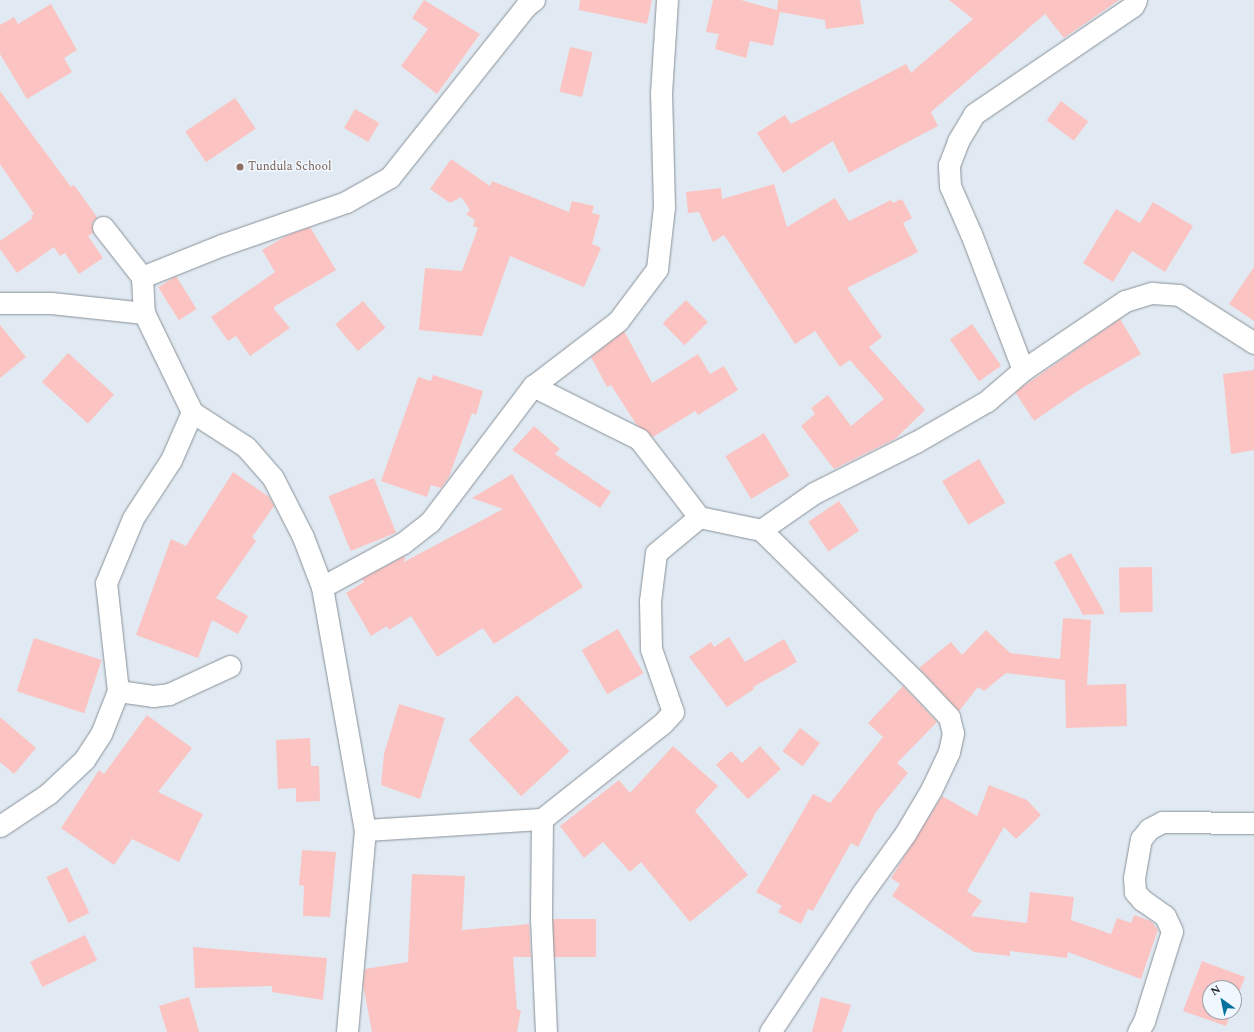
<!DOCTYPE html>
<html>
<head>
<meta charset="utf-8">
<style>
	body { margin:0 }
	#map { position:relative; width:1254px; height:1032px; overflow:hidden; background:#e1eaf2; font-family:Spectral,serif }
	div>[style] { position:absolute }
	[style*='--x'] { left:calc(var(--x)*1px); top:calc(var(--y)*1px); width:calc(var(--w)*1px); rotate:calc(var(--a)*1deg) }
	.building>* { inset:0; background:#fbc4c2; transform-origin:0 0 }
	.roads { filter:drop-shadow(0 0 1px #899199) drop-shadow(0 0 1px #899199) }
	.street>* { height:21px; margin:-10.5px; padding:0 10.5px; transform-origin:10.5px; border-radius:10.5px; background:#fff }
	.dots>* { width:11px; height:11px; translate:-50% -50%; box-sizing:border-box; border:2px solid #f0f7fe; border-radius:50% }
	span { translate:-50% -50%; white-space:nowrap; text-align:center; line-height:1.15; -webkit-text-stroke:3px #f0f7fe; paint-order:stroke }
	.education-label { font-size:12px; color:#785e54 }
	.left { translate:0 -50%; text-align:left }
	.north { position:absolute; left:1202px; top:980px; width:40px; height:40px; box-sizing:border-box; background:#f0f7fe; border:1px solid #9ba1a6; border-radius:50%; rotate:327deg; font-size:11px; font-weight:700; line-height:16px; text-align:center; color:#1c1f22 }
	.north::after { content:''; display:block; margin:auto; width:14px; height:18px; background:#04729d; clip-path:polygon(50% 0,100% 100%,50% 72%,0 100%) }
</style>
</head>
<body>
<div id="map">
	<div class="building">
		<i style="clip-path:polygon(424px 0,480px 34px,437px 94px,401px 66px,428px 29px,412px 18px)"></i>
		<i style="clip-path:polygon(580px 0,652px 0,647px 24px,579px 10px)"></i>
		<i style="clip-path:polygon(713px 0,741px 0,777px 10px,778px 0,860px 0,864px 24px,826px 29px,825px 20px,780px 12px,773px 46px,750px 41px,746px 58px,715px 49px,719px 34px,706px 32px)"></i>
		<i style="clip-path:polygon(949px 0,1119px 0,1064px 38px,1045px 14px,931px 112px,938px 126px,849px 173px,833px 141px,783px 173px,757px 133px,785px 115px,791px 124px,906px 64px,911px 73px,973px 19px)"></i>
		<i style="clip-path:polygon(51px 4px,77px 50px,64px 58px,72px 72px,27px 99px,0 54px,0 25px,14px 17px,18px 24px)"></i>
		<i style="left:570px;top:47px;width:23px;height:46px;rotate:13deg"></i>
		<i style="clip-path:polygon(0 91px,71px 187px,74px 185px,97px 217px,92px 223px,93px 233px,88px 236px,103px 258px,79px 274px,65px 253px,60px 256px,54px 247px,17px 273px,0 249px,0 241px,33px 218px,31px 216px,34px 214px,0 164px)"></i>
		<i style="left:235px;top:98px;width:37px;height:60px;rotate:56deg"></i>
		<i style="left:1061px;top:101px;width:34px;height:24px;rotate:37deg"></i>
		<i style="left:355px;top:109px;width:28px;height:22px;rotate:30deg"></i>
		<i style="clip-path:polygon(451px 159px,490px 186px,492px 181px,569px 212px,572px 201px,594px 206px,592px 213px,600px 215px,592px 244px,601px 248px,584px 287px,510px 256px,482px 336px,419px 330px,425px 268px,462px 271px,478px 228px,473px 226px,475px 220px,466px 214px,470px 210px,461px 197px,450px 203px,430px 189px)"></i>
		<i style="clip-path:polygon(774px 184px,787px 227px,835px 198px,849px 221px,891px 200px,893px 203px,902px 199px,912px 218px,903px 223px,918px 252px,847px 288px,882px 337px,869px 347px,925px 410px,895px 439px,834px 469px,801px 426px,815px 414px,811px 408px,828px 395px,851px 426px,884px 399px,850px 360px,840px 367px,815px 331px,795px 344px,724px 235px,713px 242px,699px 212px,688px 213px,686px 192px,721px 188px,722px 199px)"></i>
		<i style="clip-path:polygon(1153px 202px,1193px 226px,1165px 272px,1132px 251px,1113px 282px,1083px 263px,1116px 209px,1140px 223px)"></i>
		<i style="clip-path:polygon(310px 227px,336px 270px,275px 306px,274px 309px,290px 328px,250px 356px,236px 336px,228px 341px,211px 317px,275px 272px,262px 250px,288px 235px)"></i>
		<i style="clip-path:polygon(1254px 267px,1254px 321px,1229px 304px)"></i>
		<i style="left:176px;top:276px;width:39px;height:21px;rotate:58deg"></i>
		<i style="left:686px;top:300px;width:31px;height:33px;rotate:45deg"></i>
		<i style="left:363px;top:301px;width:35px;height:36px;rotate:50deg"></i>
		<i style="clip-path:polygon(1120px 319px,1141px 354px,1079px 390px,1034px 421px,1015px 392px)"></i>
		<i style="left:972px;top:324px;width:51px;height:27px;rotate:55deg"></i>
		<i style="clip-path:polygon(0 325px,26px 357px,0 378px)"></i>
		<i style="clip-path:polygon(624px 331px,652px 383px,698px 354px,710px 374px,724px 366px,738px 390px,698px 415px,695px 411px,653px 437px,636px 424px,611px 385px,607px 387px,591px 357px)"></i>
		<i style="left:68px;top:353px;width:62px;height:39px;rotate:42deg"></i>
		<i style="clip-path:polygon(1254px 370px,1254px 450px,1231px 454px,1223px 374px)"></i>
		<i style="clip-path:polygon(433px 375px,483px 391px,476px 415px,472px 413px,449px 477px,441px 488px,431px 485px,427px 497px,381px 481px,418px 377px,431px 381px)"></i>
		<i style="clip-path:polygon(534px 426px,560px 449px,555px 454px,611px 492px,600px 508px,512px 450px)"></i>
		<i style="left:764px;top:433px;width:50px;height:45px;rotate:59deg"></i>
		<i style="left:979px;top:459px;width:51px;height:43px;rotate:59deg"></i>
		<i style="clip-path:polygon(233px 472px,269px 497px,274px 506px,252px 537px,256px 541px,216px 598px,248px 616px,238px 634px,212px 620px,198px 658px,136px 635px,171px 539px,186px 546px)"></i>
		<i style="clip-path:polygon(512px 474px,583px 587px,494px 644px,483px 628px,437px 657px,411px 616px,389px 630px,387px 626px,371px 636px,346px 593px,364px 582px,362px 579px,405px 556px,404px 562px,503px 509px,472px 498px)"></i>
		<i style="left:374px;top:478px;width:59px;height:49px;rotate:68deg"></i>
		<i style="left:839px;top:501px;width:36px;height:37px;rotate:56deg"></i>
		<i style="clip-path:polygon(1071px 553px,1105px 614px,1083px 615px,1054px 562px)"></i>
		<i style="left:1152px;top:567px;width:45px;height:33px;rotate:89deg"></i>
		<i style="clip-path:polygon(1063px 618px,1091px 620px,1087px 685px,1126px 684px,1127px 726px,1066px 728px,1065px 680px,1006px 673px,984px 691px,978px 687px,959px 711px,919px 668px,951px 642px,962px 655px,986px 630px,1010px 653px,1060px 659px)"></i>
		<i style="left:618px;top:629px;width:51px;height:42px;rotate:60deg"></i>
		<i style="clip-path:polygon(729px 637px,745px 662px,784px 639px,797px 662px,753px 687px,754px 689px,727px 707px,689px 657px,711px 642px,714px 647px)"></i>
		<i style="left:34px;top:638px;width:71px;height:56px;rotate:18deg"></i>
		<i style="clip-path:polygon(903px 686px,937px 722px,897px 763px,908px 773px,876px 812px,858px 847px,851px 843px,813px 911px,808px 909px,801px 924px,778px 912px,782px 906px,756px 892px,813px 794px,830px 803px,883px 737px,868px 723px)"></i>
		<i style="left:517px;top:695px;width:77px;height:66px;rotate:47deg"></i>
		<i style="clip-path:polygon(399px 704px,445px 718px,420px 799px,381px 785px,384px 754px)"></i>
		<i style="clip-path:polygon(147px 715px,192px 748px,158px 792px,203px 814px,179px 862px,132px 839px,114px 865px,61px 828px,99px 770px,104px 774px)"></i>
		<i style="clip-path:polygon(0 717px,36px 748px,14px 774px,0 762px)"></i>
		<i style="left:800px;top:728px;width:25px;height:29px;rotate:37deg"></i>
		<i style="clip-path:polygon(310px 738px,311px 766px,319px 766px,320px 801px,296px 802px,296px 788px,278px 789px,276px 740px)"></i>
		<i style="clip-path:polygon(673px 746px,718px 786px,695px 811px,748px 875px,690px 922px,641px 862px,630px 872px,603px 842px,584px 858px,560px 826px,619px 780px,630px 793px)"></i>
		<i style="clip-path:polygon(760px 746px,781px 769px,748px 799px,716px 765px,731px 751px,742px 763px)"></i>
		<i style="clip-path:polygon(989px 785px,1027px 800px,1041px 815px,1016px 839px,1004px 827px,967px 891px,982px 901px,971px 916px,1027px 923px,1030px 892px,1074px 897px,1071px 920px,1111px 934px,1117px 918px,1131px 923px,1134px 915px,1151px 921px,1158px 930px,1141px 979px,1068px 952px,1067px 958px,1010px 951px,1010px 956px,974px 952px,892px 896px,900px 884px,891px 878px,942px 796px,977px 816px)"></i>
		<i style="clip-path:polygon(302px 850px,336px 852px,330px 917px,303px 916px,304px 886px,299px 885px)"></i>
		<i style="left:67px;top:867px;width:51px;height:23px;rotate:64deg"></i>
		<i style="clip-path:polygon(412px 874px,465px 876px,462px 930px,529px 924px,531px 957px,513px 957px,517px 1010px,521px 1010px,517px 1032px,372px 1032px,363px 985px,365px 969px,408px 962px)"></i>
		<i style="left:596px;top:919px;width:38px;height:43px;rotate:90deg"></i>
		<i style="left:85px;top:935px;width:28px;height:61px;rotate:64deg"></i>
		<i style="clip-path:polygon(193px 947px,327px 958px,323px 1000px,272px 992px,272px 986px,195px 988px)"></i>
		<i style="clip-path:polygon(1202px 961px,1245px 977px,1234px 1005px,1234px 988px,1210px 988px,1210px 1012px,1231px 1012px,1226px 1026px,1183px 1011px)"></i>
		<i style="clip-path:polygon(189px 997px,199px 1032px,167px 1032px,159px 1006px)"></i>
		<i style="clip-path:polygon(821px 997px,851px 1005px,842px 1032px,812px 1032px)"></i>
	</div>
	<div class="roads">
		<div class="street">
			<i style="--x:103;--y:227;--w:63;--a:52"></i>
			<i style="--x:142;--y:277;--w:36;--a:87"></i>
			<i style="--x:144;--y:313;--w:110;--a:64.1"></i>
			<i style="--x:192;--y:412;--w:64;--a:32.9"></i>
			<i style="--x:246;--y:447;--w:41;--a:48.9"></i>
			<i style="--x:273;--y:478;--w:66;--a:63"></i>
			<i style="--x:303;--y:537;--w:53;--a:69.2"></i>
			<i style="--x:322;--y:587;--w:247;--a:80"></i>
			<i style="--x:365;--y:830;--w:203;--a:95.1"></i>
			<i style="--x:142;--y:277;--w:86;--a:-21.8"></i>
			<i style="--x:222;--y:245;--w:131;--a:-19.1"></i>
			<i style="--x:346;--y:202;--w:51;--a:-29.6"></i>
			<i style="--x:390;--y:177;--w:218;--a:-51.5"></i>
			<i style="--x:526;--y:6;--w:10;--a:-37"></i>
			<i style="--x:0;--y:303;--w:51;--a:0"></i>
			<i style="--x:51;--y:303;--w:94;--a:6.1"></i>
			<i style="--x:1023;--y:370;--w:146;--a:-110.9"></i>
			<i style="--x:971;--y:234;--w:52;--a:-113.6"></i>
			<i style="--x:950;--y:186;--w:21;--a:-93"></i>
			<i style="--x:949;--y:165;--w:26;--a:-69"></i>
			<i style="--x:958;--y:141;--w:31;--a:-59"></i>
			<i style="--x:974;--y:114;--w:192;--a:-34.2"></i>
			<i style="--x:1133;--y:6;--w:7;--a:-63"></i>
			<i style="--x:533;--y:386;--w:119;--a:26.6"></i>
			<i style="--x:639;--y:439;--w:98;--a:52.4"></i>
			<i style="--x:699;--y:517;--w:63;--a:11.8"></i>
			<i style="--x:761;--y:530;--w:65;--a:-34.9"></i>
			<i style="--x:814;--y:493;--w:114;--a:-26.6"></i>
			<i style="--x:916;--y:442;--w:82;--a:-30"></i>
			<i style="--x:987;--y:401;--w:48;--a:-40.7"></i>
			<i style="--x:1023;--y:370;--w:123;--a:-34.1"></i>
			<i style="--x:1125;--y:301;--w:28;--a:-17"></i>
			<i style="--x:1152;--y:293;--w:27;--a:4"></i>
			<i style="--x:1179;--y:295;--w:89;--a:32.6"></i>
			<i style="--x:761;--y:530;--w:216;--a:44.4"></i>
			<i style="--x:915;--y:681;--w:50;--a:46.6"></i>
			<i style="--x:949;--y:717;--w:16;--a:76"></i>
			<i style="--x:953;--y:733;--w:19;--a:102"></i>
			<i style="--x:949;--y:752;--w:42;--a:115.3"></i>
			<i style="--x:931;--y:790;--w:51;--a:120.6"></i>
			<i style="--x:905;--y:834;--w:72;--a:125.9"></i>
			<i style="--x:863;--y:892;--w:168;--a:123.6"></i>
			<i style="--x:322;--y:587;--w:92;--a:-28.5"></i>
			<i style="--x:403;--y:543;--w:34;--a:-38"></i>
			<i style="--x:430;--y:522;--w:171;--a:-52.9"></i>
			<i style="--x:533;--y:386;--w:107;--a:-37.4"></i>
			<i style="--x:618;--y:321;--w:65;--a:-53.1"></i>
			<i style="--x:657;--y:269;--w:62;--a:-83.6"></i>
			<i style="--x:664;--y:207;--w:114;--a:-91.5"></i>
			<i style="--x:661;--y:93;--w:93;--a:-86.3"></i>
			<i style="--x:118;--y:691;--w:35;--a:8"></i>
			<i style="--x:153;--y:696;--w:16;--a:-7"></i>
			<i style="--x:169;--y:694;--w:67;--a:-24.7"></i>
			<i style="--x:542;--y:819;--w:99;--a:90.6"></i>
			<i style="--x:541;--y:918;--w:114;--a:87.5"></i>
			<i style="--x:0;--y:826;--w:58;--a:-33.7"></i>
			<i style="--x:48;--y:794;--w:50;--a:-43.4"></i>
			<i style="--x:84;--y:760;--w:31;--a:-57"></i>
			<i style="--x:101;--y:734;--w:46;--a:-68.4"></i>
			<i style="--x:118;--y:691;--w:109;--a:-96.3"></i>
			<i style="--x:106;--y:583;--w:70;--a:-67.4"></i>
			<i style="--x:133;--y:518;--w:69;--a:-56.8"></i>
			<i style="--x:171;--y:460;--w:52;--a:-66.4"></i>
			<i style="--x:365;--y:830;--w:177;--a:-3.6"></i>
			<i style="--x:542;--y:819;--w:154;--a:-38.4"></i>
			<i style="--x:663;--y:723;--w:15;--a:-48"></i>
			<i style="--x:673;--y:712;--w:67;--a:-109.2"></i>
			<i style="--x:651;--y:649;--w:48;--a:-91.2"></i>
			<i style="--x:650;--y:601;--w:48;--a:-82.9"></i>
			<i style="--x:656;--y:553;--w:56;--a:-39.9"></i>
			<i style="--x:1138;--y:1032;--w:13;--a:-61"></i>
			<i style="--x:1144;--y:1021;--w:94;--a:-72.7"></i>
			<i style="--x:1172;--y:931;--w:17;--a:-115"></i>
			<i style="--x:1165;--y:916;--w:28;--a:-145"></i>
			<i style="--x:1142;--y:900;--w:11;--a:-131"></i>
			<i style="--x:1135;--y:892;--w:14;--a:-94"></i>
			<i style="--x:1134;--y:878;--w:40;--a:-80"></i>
			<i style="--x:1141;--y:839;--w:13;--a:-51"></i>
			<i style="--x:1149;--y:829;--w:15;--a:-28"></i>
			<i style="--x:1162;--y:822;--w:92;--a:0.6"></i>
		</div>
	</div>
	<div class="dots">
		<i style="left:240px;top:167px;background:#8d6e63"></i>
	</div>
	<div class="education-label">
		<span class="left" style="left:248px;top:167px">Tundula School</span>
	</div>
	<div class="north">N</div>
</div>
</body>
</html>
